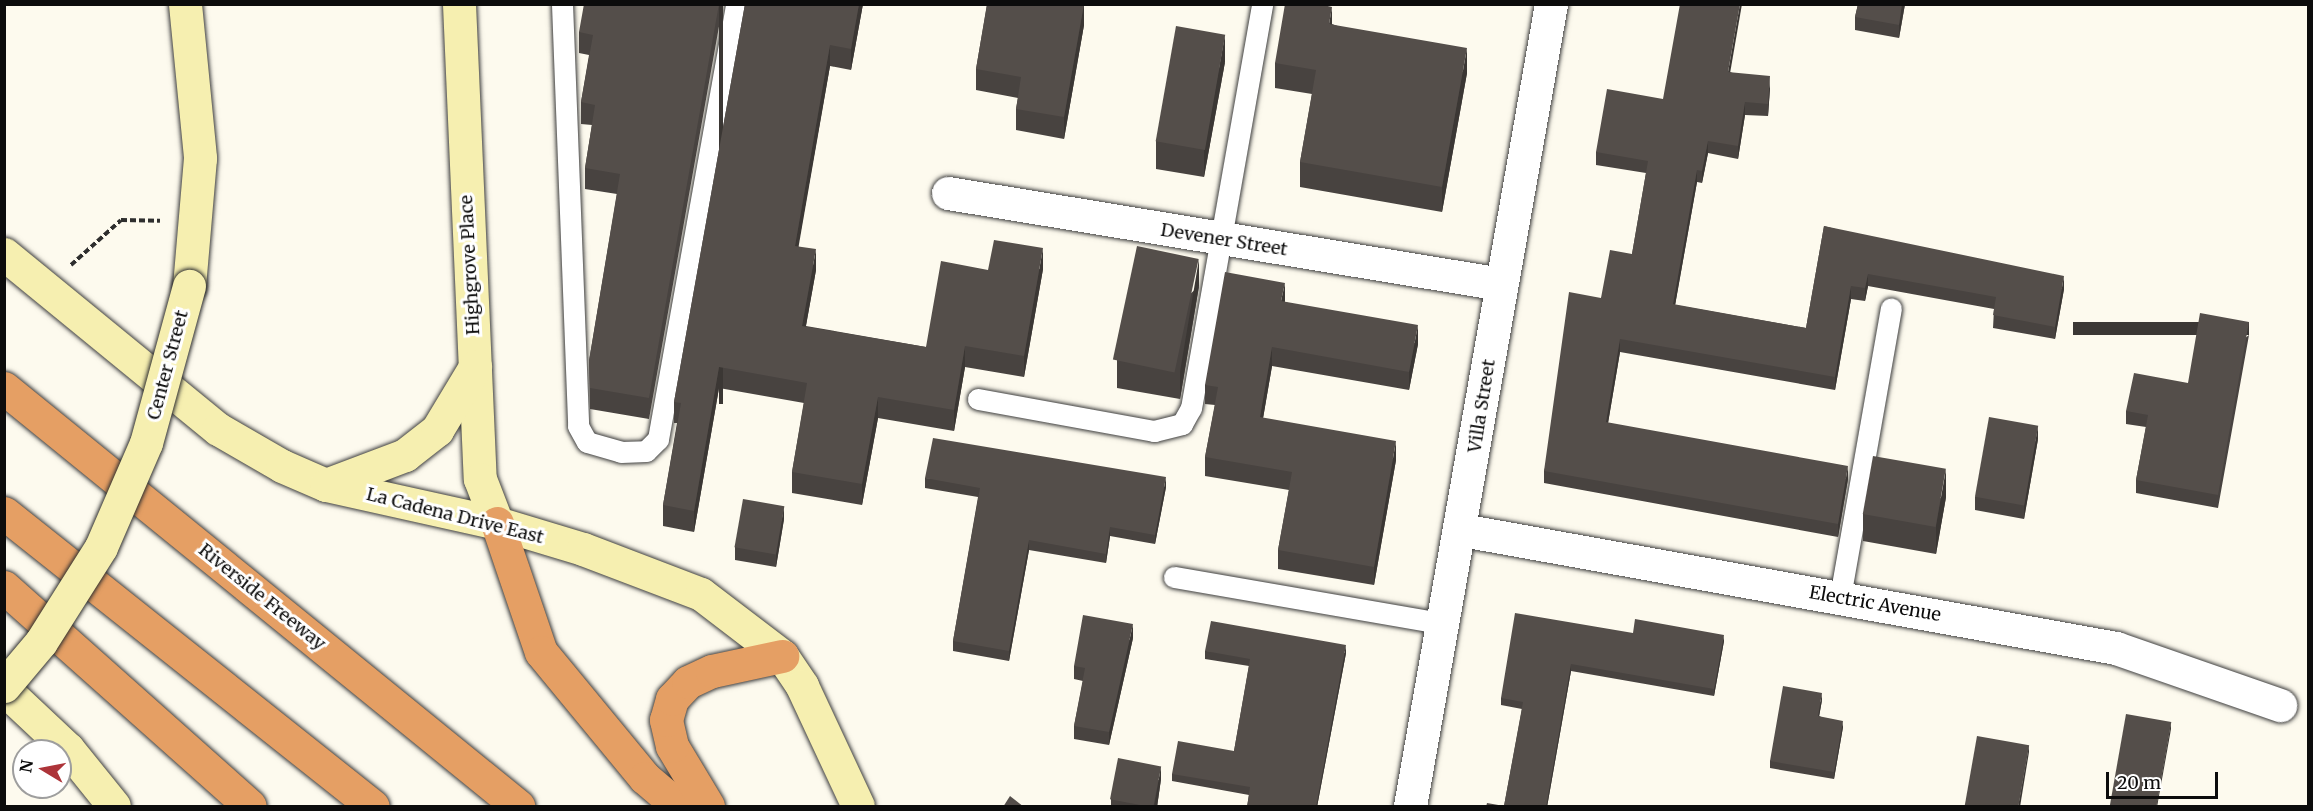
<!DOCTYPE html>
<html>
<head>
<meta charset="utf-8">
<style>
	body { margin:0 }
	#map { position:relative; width:2313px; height:811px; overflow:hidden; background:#fdfaee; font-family:Merriweather,serif }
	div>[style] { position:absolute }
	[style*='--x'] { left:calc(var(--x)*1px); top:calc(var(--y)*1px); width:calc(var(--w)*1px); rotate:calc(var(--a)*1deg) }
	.path>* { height:4px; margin-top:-2px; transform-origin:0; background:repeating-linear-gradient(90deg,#2e2e2e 0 6px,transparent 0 9px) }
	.roads { filter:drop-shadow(0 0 2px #3f3f3f) drop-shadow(0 0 2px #3f3f3f) }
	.service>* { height:21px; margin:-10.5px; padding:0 10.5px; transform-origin:10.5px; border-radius:10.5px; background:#fff }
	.minor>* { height:33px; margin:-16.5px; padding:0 16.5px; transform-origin:16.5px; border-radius:16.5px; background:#fff }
	.secondary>* { height:33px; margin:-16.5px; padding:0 16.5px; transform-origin:16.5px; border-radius:16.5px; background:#f6efb0 }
	.motorway>* { height:33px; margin:-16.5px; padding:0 16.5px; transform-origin:16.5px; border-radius:16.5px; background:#e59f64 }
	.bridges { filter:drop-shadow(0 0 2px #2e2e2e) drop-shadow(0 0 2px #2e2e2e) }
	.secondary-bridge>* { height:33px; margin:-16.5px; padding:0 16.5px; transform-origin:16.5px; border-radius:16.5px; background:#f6efb0 }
	.wall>* { inset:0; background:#484340 }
	.shaded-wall>* { inset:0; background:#3b3734; transform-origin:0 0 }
	.building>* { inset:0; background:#544e4a; transform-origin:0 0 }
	span { translate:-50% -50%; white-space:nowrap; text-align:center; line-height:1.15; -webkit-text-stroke:6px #fff; paint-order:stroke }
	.street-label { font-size:18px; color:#0c0c0c }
	.frame { position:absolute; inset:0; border:6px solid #0c0c0c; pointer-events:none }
	.north { position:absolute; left:12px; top:739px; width:60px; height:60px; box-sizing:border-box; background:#fff; border:2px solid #9e9e9e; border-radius:50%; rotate:280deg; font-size:16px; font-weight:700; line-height:24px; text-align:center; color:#0c0c0c }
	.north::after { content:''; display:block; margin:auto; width:21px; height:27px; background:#ad3439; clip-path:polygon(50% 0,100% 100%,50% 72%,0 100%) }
	.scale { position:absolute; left:2106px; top:772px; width:112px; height:27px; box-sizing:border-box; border:3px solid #0c0c0c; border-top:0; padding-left:8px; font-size:18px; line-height:21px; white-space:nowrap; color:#0c0c0c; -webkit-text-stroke:4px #fff; paint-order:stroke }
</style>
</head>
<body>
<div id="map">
	<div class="path">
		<i style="--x:71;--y:265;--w:67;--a:-42"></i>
		<i style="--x:121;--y:220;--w:39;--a:1"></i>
	</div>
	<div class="roads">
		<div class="service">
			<i style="--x:562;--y:4;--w:422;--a:87.8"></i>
			<i style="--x:578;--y:426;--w:18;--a:61"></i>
			<i style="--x:587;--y:442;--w:35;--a:16"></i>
			<i style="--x:621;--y:452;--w:25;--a:-2"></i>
			<i style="--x:646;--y:451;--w:17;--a:-45"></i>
			<i style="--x:658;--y:439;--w:442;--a:-79.8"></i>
			<i style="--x:978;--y:399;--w:179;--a:10.3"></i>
			<i style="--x:1154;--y:431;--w:29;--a:-14"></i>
			<i style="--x:1182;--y:424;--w:18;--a:-61"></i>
			<i style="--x:1191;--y:408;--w:410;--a:-80"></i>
			<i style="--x:1174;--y:577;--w:275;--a:9.8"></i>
			<i style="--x:1840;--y:597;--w:293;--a:-80"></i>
		</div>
		<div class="minor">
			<i style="--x:948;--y:193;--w:560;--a:9.34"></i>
			<i style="--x:1462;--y:530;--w:665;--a:10.23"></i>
			<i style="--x:2116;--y:648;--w:174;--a:19.2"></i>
			<i style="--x:1410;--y:806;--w:814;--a:-80.03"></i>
		</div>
		<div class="secondary">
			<i style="--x:185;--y:4;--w:155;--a:84.4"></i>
			<i style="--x:200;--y:158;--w:128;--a:94.9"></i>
			<i style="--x:459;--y:4;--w:475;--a:87.5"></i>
			<i style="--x:480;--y:479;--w:47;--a:68.9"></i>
			<i style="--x:4;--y:254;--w:276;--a:39.3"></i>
			<i style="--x:218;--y:429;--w:74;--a:30"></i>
			<i style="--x:282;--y:466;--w:48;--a:23.4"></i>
			<i style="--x:326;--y:485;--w:175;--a:12.5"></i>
			<i style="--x:497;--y:523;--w:90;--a:16.8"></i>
			<i style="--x:583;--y:549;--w:126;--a:20.9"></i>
			<i style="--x:701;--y:594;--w:102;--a:37.4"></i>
			<i style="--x:782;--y:656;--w:36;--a:56"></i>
			<i style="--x:802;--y:686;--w:132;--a:65"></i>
			<i style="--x:326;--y:485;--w:85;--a:-20.8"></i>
			<i style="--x:405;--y:455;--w:41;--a:-38"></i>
			<i style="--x:437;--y:430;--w:74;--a:-58.9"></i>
			<i style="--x:4;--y:689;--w:88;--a:43.2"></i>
			<i style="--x:68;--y:749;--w:73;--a:51.1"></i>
		</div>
		<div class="motorway">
			<i style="--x:4;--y:388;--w:663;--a:39.12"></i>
			<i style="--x:4;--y:513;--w:471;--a:38.5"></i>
			<i style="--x:497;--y:523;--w:136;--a:71.2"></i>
			<i style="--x:541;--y:652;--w:163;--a:50.5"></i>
			<i style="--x:645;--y:778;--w:43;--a:40.3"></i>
			<i style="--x:4;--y:587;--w:329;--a:41.7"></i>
			<i style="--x:708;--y:806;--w:70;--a:-121"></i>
			<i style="--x:672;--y:746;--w:27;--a:-103"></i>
			<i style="--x:666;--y:720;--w:22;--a:-74"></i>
			<i style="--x:672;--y:699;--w:23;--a:-47"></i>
			<i style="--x:688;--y:682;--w:26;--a:-25"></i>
			<i style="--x:712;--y:671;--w:72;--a:-12.1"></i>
		</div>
	</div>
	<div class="bridges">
		<div class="secondary-bridge">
			<i style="--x:4;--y:686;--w:57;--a:-49.9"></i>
			<i style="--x:41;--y:642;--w:112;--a:-57.7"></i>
			<i style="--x:101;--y:547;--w:113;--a:-66.6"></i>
			<i style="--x:146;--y:443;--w:163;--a:-74.7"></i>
		</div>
	</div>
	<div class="wall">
		<i style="clip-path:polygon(723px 4px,649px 419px,590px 409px,589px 361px,617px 194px,585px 189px,585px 168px,592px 125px,581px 124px,581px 102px,589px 55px,579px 53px,579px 32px)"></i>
		<i style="clip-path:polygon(745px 4px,863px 4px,851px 70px,830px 66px,798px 246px,816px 270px,806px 326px,926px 347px,988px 270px,1043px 269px,1024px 377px,965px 367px,954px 431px,878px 418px,862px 505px,792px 493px,792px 472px,804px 403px,719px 388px,694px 532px,663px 526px,663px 505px,677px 423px,674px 423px,674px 402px)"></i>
		<i style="clip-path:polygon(983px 4px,1084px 4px,1084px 25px,1064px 139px,1016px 130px,1016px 109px,1018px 98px,976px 90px,976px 69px,987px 5px)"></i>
		<i style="clip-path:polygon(1858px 4px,1905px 4px,1899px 38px,1855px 30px,1855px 17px)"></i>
		<i style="clip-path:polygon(1332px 24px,1467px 73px,1442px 212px,1300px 187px,1300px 162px,1312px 94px,1275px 88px,1275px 63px)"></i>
		<i style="clip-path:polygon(1225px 62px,1204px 177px,1156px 169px,1156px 141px)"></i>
		<i style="clip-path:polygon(1730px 72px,1770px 88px,1768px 116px,1745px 115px,1738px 159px,1708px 153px,1702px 183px,1697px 182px,1675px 305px,1806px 328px,1824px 226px,2064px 289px,2055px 339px,1993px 328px,1994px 309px,1868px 286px,1865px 301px,1851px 299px,1835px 390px,1620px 352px,1608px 423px,1848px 479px,1838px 537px,1544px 483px,1544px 471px,1601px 298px,1632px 254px,1646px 173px,1596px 165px,1596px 152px,1663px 99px)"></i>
		<i style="clip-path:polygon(1199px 286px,1180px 399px,1117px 388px,1117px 360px)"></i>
		<i style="clip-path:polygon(1285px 302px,1418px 344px,1409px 390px,1272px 366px,1263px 418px,1396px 460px,1374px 585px,1278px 569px,1278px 550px,1289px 490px,1205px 476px,1205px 457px,1215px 405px,1205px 404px,1205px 385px)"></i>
		<i style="clip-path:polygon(2249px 335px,2218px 508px,2136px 493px,2136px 480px,2146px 427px,2126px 424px,2126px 411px,2188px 383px)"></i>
		<i style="clip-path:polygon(2038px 439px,2024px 519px,1975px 510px,1975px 497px)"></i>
		<i style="clip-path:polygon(925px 478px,1166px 487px,1155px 544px,1110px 536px,1106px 563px,1029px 550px,1009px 661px,953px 651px,953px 641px,978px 497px,925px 488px)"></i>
		<i style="clip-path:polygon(1946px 497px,1936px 554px,1863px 541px,1863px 514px)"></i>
		<i style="clip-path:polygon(784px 519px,776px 567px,735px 560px,735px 547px)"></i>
		<i style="clip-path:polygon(1633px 633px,1724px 641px,1714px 696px,1571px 671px,1547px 807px,1486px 807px,1504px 806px,1522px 709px,1501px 705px,1501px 698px)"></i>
		<i style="clip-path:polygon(1133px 638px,1109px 745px,1074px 739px,1074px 726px,1083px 681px,1074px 679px,1074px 666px)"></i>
		<i style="clip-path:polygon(1205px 651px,1346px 653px,1317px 807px,1247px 807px,1249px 795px,1172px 781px,1172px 774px,1234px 751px,1249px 666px,1205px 659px)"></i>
		<i style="clip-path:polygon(1822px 700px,1819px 716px,1843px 727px,1834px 779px,1770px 768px,1770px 761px)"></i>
		<i style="clip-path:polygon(1161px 779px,1157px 807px,1111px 807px,1111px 799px)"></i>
	</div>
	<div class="shaded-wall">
		<i style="left:719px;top:4px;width:4px;height:400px"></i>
		<i style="clip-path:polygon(859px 4px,863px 4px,851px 70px,851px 49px)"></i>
		<i style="clip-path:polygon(1084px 4px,1084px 25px,1064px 139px,1064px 117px)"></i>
		<i style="clip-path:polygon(1740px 4px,1742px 4px,1728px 85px,1728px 72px)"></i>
		<i style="clip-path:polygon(1902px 4px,1905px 4px,1899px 38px,1899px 25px)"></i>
		<i style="clip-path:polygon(1332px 7px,1332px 32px,1329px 24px)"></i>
		<i style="clip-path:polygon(1225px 35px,1225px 62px,1204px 177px,1204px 150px)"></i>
		<i style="clip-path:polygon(830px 45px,830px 66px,795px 267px,795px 246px)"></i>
		<i style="clip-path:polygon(1467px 48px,1467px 73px,1442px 212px,1442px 187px)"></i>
		<i style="clip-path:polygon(1770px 76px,1770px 88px,1768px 116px,1768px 104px)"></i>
		<i style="clip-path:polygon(1745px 102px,1745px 115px,1738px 159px,1738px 146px)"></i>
		<i style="clip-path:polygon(1708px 141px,1708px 153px,1702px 183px,1702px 171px)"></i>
		<i style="clip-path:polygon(1697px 170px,1697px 182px,1673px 317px,1673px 304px)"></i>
		<i style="clip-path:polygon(1043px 248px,1043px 269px,1024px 377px,1024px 356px)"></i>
		<i style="clip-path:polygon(816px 249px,816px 270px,802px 347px,802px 326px)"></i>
		<i style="clip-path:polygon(1199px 259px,1199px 286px,1180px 399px,1180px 372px)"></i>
		<i style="clip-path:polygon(1868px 274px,1868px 286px,1865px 301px,1865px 288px)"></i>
		<i style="clip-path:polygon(2064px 276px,2064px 289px,2055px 339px,2055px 327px)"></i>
		<i style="clip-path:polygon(1285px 283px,1285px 301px,1281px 320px,1281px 301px)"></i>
		<i style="clip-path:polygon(1851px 286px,1851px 299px,1835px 390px,1835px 377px)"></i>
		<i style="left:2249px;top:322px;width:13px;height:176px;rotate:90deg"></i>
		<i style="clip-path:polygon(1418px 325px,1418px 344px,1409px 390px,1409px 372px)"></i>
		<i style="clip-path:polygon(1620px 339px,1620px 352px,1606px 435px,1606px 422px)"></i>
		<i style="clip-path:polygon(965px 346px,965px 367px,954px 431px,954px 410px)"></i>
		<i style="clip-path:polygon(1272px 347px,1272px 366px,1260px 436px,1260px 417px)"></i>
		<i style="clip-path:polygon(719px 367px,719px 388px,694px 532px,694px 511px)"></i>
		<i style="clip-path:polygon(878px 397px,878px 418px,862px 505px,862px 484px)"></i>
		<i style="clip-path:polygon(2038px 426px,2038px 439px,2024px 519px,2024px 505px)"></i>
		<i style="clip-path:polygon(1396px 441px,1396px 460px,1374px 585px,1374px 567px)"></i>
		<i style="clip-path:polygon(1848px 466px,1848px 479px,1838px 537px,1838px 524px)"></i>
		<i style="clip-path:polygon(1946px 469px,1946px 497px,1936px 554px,1936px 526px)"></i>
		<i style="clip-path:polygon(1166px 477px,1166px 487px,1155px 544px,1155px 535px)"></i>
		<i style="clip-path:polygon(784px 506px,784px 519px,776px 567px,776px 554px)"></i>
		<i style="clip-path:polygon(1110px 527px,1110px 536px,1106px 563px,1106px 554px)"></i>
		<i style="clip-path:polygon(1029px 540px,1029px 550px,1009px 661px,1009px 651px)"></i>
		<i style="clip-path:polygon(1133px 624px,1133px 638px,1109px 745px,1109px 732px)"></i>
		<i style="clip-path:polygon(1724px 635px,1724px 641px,1714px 696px,1714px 689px)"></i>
		<i style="clip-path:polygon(1346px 645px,1346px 653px,1317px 807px,1316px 807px)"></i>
		<i style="clip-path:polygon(1571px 664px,1571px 671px,1547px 807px,1546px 807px)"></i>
		<i style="clip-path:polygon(1822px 693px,1822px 700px,1818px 723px,1818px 716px)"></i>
		<i style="clip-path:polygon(1843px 721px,1843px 727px,1834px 779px,1834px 772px)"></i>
		<i style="clip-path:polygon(2171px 722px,2171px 729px,2157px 807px,2156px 807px)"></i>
		<i style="clip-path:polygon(2029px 745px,2029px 752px,2020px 807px,2018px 807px)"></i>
		<i style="clip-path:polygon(1161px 766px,1161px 779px,1157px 807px,1154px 807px)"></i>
	</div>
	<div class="building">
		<i style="clip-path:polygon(584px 4px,719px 4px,649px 398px,590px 388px,589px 361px,620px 174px,585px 168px,595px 105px,581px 102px,593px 35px,579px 32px)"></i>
		<i style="clip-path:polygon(745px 4px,859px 4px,851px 49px,830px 45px,795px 246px,816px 249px,802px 326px,926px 347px,941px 261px,988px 270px,994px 240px,1043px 248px,1024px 356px,965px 346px,954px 410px,878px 397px,862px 484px,792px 472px,807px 383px,719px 367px,694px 511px,663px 505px,681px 403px,674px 402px)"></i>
		<i style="clip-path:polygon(987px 4px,1084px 4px,1064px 117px,1016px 109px,1021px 77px,976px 69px)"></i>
		<i style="clip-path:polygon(1285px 4px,1319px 4px,1332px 7px,1329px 24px,1467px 48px,1442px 187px,1300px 162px,1316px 70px,1275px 63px)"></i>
		<i style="clip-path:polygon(1680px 4px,1740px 4px,1728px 72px,1770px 76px,1768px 104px,1745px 102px,1738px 146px,1708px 141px,1702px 171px,1697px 170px,1673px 304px,1806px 328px,1824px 226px,2064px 276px,2055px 327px,1993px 315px,1996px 297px,1868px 274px,1865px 288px,1851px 286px,1835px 377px,1620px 339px,1606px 422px,1848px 466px,1838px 524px,1544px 471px,1569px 292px,1601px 298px,1610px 250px,1632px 254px,1648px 161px,1596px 152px,1607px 89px,1663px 99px)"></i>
		<i style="clip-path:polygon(1858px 4px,1902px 4px,1899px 25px,1855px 17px)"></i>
		<i style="left:1176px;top:26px;width:50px;height:117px;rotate:10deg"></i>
		<i style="left:1137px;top:246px;width:63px;height:116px;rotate:12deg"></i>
		<i style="clip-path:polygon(1225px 272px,1285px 283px,1281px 301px,1418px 325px,1409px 372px,1272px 347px,1260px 417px,1396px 441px,1374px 567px,1278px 550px,1292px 472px,1205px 457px,1218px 387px,1205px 385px)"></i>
		<i style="clip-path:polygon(2200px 313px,2249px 322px,2218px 495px,2136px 480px,2148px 415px,2126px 411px,2134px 373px,2188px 383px)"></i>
		<i style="left:1989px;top:417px;width:50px;height:81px;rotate:10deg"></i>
		<i style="clip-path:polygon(933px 438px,1166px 477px,1155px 535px,1110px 527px,1106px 554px,1029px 540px,1009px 651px,953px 641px,980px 488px,925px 478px)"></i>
		<i style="left:1873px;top:456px;width:74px;height:59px;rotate:10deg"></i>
		<i style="left:743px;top:499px;width:42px;height:49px;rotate:10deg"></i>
		<i style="clip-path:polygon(1515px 613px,1633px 633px,1635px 619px,1724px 635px,1714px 689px,1571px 664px,1546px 807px,1486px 807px,1487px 803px,1504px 806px,1523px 702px,1501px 698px)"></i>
		<i style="clip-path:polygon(1083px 615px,1133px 624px,1109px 732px,1074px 726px,1085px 668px,1074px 666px)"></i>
		<i style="clip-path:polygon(1211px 621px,1346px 645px,1316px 807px,1247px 807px,1250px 787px,1172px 774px,1178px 741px,1234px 751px,1250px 659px,1205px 651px)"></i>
		<i style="clip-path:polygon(1783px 686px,1822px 693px,1818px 716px,1843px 721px,1834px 772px,1770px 761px)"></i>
		<i style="left:2126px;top:714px;width:46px;height:95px;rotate:10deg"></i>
		<i style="left:1977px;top:736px;width:53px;height:72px;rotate:10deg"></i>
		<i style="left:1118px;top:758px;width:44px;height:42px;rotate:11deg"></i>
		<i style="clip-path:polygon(1010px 796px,1024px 807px,1003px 807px)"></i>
	</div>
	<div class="street-label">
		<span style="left:1224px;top:240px;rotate:9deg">Devener Street</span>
		<span style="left:470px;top:265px;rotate:-93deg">Highgrove Place</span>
		<span style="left:168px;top:365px;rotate:-75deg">Center Street</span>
		<span style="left:1482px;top:406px;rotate:-81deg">Villa Street</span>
		<span style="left:455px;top:516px;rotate:14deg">La Cadena Drive East</span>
		<span style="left:262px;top:597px;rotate:39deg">Riverside Freeway</span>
		<span style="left:1875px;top:604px;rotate:10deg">Electric Avenue</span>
	</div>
	<div class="frame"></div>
	<div class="north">N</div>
	<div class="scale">20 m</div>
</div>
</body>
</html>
